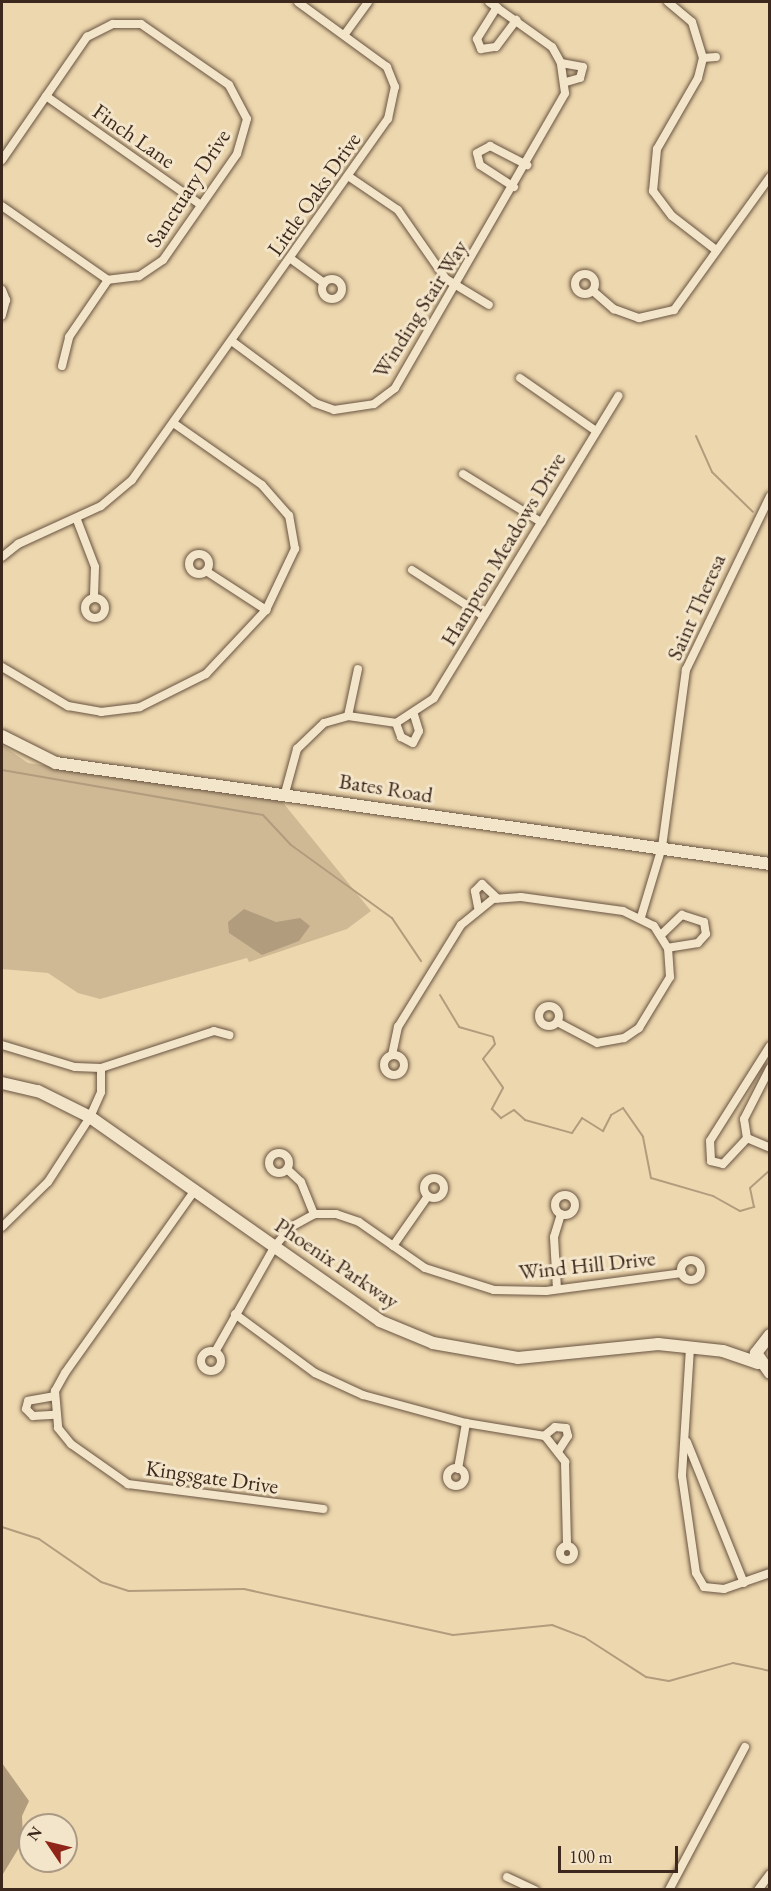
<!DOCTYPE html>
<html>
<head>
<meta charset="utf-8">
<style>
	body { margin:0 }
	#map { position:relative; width:771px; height:1891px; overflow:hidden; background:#edd7ae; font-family:"EB Garamond",serif }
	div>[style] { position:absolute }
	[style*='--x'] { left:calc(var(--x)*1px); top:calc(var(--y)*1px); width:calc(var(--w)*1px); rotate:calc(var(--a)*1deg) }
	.green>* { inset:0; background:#cfb995 }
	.water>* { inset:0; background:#b19c7d }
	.stream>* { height:2px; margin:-1px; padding:0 1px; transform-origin:1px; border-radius:1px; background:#b19c7d }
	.roads { filter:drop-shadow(0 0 2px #695441) drop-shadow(0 0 2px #695441) }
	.street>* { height:8px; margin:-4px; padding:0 4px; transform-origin:4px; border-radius:4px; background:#f3e5ca }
	.street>.ring { margin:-4px; padding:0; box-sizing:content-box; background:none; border:8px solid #f3e5ca; border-radius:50% }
	.secondary>* { height:12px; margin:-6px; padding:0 6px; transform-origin:6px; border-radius:6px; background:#f3e5ca }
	span { translate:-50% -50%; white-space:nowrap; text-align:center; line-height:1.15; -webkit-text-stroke:6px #f3e5ca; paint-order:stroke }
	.street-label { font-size:22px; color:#3d281d }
	.frame { position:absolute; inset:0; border:3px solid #3d281d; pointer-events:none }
	.north { position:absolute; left:18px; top:1813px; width:60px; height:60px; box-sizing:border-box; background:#f3e5ca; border:2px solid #aa9985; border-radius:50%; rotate:305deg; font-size:16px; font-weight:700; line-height:24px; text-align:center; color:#3d281d }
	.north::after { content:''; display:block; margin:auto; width:21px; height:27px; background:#8f2418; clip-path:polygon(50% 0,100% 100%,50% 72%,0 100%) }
	.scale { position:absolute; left:558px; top:1846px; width:120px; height:27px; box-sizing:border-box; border:3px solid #3d281d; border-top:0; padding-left:8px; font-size:18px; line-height:21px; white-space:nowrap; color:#3d281d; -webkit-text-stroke:4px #f3e5ca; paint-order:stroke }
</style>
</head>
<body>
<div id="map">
	<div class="green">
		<i style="clip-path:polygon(2px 745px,28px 763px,280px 799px,371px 911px,347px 929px,249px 962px,247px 958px,100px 999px,78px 993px,48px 973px,2px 969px)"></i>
	</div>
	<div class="water">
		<i style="clip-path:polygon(244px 909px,276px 922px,300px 918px,310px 926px,299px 941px,262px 955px,229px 933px,228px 922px)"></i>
		<i style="clip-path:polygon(2px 1763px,29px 1801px,22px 1816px,23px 1841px,3px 1874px,3px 1890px,2px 1889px)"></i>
	</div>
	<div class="stream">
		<i style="--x:696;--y:436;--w:39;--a:66"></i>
		<i style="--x:712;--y:472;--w:57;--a:44.3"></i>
		<i style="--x:2;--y:770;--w:265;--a:9.8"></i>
		<i style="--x:263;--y:815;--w:41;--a:47"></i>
		<i style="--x:291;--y:845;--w:125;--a:35.9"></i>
		<i style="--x:392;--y:918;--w:52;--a:56"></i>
		<i style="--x:440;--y:995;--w:37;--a:59"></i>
		<i style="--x:459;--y:1027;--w:35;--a:16"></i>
		<i style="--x:493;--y:1037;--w:7;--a:74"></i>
		<i style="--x:495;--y:1044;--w:19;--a:129"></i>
		<i style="--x:483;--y:1059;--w:35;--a:55"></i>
		<i style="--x:503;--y:1088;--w:24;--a:118"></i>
		<i style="--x:492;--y:1109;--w:13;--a:45"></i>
		<i style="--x:501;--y:1118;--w:15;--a:-32"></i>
		<i style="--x:514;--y:1110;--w:15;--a:42"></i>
		<i style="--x:525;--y:1120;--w:49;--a:15.5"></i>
		<i style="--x:572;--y:1133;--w:18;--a:-56"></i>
		<i style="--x:582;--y:1118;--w:25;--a:32"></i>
		<i style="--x:603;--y:1131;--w:18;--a:-63"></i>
		<i style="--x:611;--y:1115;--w:14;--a:-30"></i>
		<i style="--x:623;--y:1108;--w:35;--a:55"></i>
		<i style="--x:643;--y:1137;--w:42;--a:79"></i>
		<i style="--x:651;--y:1178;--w:65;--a:16.2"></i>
		<i style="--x:713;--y:1196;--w:31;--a:29"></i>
		<i style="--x:740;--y:1211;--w:15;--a:-16"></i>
		<i style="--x:754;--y:1207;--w:19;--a:-102"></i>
		<i style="--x:750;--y:1188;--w:27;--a:-42"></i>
		<i style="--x:2;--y:1527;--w:39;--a:18"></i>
		<i style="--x:39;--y:1539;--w:75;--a:34.7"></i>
		<i style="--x:101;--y:1582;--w:29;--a:18"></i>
		<i style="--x:129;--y:1591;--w:115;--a:-1"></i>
		<i style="--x:244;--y:1589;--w:214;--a:12.4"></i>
		<i style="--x:453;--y:1635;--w:100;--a:-5.8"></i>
		<i style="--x:552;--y:1625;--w:34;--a:21"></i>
		<i style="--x:584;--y:1637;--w:74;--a:32.8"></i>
		<i style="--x:646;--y:1677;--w:23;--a:10"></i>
		<i style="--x:669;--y:1681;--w:66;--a:-15.7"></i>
		<i style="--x:733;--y:1663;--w:38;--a:12"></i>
	</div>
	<div class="roads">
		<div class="street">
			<i style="--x:668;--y:2;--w:31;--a:40"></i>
			<i style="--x:692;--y:22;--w:38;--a:73"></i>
			<i style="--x:703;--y:58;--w:21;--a:104"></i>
			<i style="--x:698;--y:78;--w:82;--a:120"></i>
			<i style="--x:657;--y:149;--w:42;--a:95.4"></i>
			<i style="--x:653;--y:191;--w:31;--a:53"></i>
			<i style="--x:672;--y:216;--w:56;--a:37.7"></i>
			<i style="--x:497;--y:7;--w:38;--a:122"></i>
			<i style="--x:477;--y:39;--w:11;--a:68"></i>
			<i style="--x:481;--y:49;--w:15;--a:-8"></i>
			<i style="--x:496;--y:47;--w:34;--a:-53"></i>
			<i style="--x:345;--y:34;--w:39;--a:-54"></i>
			<i style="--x:703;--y:58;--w:13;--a:-4"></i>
			<i style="--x:561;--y:63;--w:22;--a:10"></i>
			<i style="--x:583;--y:67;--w:11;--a:105"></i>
			<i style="--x:580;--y:78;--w:15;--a:164"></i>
			<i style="--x:46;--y:96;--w:189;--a:35.1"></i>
			<i style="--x:2;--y:160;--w:150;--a:-55.4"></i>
			<i style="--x:87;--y:37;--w:29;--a:-27"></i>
			<i style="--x:113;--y:24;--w:28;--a:0"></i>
			<i style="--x:141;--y:24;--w:107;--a:34.7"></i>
			<i style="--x:229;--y:85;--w:38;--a:62"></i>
			<i style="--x:247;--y:119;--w:36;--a:106"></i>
			<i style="--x:237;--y:154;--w:129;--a:124.9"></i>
			<i style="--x:163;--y:260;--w:29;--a:146"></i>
			<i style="--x:139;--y:276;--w:31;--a:173"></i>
			<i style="--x:108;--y:280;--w:129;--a:-145.1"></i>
			<i style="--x:348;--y:176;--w:60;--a:34.2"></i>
			<i style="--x:398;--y:210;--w:84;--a:55.2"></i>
			<i style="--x:446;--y:279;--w:50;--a:31.2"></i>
			<i style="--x:514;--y:187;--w:40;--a:-147.1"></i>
			<i style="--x:480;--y:165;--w:12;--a:-104"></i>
			<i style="--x:477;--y:153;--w:15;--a:-28"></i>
			<i style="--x:490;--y:146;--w:42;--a:27.2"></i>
			<i style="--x:291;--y:259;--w:41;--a:36"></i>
			<i class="ring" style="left:575px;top:274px;width:12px;height:12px"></i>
			<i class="ring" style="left:322px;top:279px;width:12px;height:12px"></i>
			<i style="--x:2;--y:290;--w:11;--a:68"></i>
			<i style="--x:6;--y:300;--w:16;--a:105"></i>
			<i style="--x:593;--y:291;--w:28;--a:41"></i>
			<i style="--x:614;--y:309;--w:27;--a:20"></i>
			<i style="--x:639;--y:318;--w:36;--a:-13"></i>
			<i style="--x:674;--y:310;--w:164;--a:-54.2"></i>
			<i style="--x:233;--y:342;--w:102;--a:36.6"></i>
			<i style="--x:315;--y:403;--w:20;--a:20"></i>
			<i style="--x:334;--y:410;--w:40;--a:-8.5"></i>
			<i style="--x:374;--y:404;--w:26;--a:-37"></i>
			<i style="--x:395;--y:388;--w:340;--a:-60"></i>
			<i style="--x:565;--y:93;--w:30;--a:-98"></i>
			<i style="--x:561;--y:63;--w:18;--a:-119"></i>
			<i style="--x:552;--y:47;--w:77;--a:-144.5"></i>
			<i style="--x:62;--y:366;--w:30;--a:-76"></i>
			<i style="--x:69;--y:337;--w:69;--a:-55.6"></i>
			<i style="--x:520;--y:378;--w:93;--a:34.9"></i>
			<i style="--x:463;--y:474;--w:92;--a:31.6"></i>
			<i style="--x:77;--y:520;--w:50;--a:69"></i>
			<i style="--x:95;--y:567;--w:31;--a:92"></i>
			<i class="ring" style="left:189px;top:554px;width:12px;height:12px"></i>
			<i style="--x:2;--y:557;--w:21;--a:-39"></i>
			<i style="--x:18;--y:544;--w:91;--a:-24.6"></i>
			<i style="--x:101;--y:506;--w:40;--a:-40"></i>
			<i style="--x:132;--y:480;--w:443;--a:-54.7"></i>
			<i style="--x:388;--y:119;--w:33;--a:-78"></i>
			<i style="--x:395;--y:87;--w:22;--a:-112"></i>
			<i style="--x:387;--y:67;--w:110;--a:-143.9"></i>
			<i style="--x:412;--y:570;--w:83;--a:32.7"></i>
			<i style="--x:206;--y:571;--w:72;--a:33"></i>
			<i class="ring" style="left:85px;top:598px;width:12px;height:12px"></i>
			<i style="--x:2;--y:667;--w:77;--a:30.6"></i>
			<i style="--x:68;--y:706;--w:34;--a:10"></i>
			<i style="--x:101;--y:712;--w:39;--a:-7"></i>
			<i style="--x:140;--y:707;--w:74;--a:-26.6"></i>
			<i style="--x:206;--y:674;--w:88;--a:-46.8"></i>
			<i style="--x:266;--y:610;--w:68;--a:-64.6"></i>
			<i style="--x:295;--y:549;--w:34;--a:-100"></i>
			<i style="--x:289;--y:516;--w:41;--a:-131.1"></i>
			<i style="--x:262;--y:485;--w:106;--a:-145"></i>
			<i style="--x:348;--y:716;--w:48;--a:-78"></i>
			<i style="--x:396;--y:723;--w:15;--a:70"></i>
			<i style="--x:401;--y:737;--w:13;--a:27"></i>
			<i style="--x:413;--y:743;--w:13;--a:-63"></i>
			<i style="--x:419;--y:731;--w:17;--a:-107"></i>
			<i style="--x:285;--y:793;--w:46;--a:-74.7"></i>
			<i style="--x:297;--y:749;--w:37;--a:-44"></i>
			<i style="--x:324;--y:723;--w:25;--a:-16"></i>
			<i style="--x:348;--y:716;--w:49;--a:8.3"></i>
			<i style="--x:396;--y:723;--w:45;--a:-33.3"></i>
			<i style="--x:434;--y:698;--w:354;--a:-58.6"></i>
			<i style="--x:478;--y:907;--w:16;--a:-101"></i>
			<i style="--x:475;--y:891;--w:10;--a:-45"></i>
			<i style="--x:482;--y:884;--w:21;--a:43"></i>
			<i style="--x:641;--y:917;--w:73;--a:-73.3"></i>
			<i style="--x:662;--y:847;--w:179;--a:-82.3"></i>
			<i style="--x:686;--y:670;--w:193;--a:-64.2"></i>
			<i style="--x:661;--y:935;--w:29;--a:-44"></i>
			<i style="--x:682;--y:915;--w:23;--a:18"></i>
			<i style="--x:704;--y:922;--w:12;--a:81"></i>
			<i style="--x:706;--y:934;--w:12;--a:132"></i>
			<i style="--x:698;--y:943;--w:30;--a:171"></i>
			<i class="ring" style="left:539px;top:1006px;width:12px;height:12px"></i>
			<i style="--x:2;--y:1045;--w:76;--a:16.8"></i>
			<i style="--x:75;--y:1067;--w:26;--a:2"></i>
			<i style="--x:101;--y:1068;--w:119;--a:-18.1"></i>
			<i style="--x:214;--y:1031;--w:16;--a:15"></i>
			<i style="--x:770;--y:1046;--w:112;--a:122.3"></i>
			<i style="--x:710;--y:1141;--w:20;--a:87"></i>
			<i style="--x:711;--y:1161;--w:12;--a:14"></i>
			<i style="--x:723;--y:1164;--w:35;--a:-47"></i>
			<i style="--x:747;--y:1138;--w:19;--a:-99"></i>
			<i style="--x:744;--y:1119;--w:57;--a:-63"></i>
			<i class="ring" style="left:384px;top:1055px;width:12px;height:12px"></i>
			<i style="--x:392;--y:1055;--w:29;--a:-78"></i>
			<i style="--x:398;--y:1027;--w:120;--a:-58.3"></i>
			<i style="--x:461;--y:925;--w:41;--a:-39.1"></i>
			<i style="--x:493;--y:899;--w:28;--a:-4"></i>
			<i style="--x:521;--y:897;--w:103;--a:7.8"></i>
			<i style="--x:623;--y:911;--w:34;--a:26"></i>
			<i style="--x:654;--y:926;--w:26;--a:58"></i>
			<i style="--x:668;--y:948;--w:29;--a:86"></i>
			<i style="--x:670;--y:977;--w:60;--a:121.3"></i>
			<i style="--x:639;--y:1028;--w:18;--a:146"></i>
			<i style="--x:624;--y:1038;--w:27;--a:170"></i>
			<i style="--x:597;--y:1043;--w:45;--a:-152.3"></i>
			<i style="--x:747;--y:1138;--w:25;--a:23"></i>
			<i class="ring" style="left:269px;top:1153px;width:12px;height:12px"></i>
			<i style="--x:287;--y:1169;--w:19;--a:43"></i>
			<i style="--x:301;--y:1182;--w:35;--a:68"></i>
			<i class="ring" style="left:424px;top:1178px;width:12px;height:12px"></i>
			<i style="--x:195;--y:1190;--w:224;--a:125.4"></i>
			<i style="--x:65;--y:1373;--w:21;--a:119"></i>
			<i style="--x:55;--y:1391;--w:37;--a:85"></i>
			<i style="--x:58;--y:1428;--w:21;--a:51"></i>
			<i style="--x:71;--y:1444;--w:70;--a:35.1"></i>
			<i style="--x:128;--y:1484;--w:197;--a:7.3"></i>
			<i class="ring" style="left:555px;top:1195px;width:12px;height:12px"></i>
			<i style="--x:2;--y:1227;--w:64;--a:-44.4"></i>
			<i style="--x:48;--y:1182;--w:77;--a:-57.1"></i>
			<i style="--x:90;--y:1117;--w:27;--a:-66"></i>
			<i style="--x:101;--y:1092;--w:24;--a:-90"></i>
			<i style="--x:393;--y:1246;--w:61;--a:-55"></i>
			<i class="ring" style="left:681px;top:1260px;width:12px;height:12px"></i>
			<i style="--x:557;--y:1289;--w:52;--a:-93.3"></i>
			<i style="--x:554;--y:1237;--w:24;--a:-73"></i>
			<i style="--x:235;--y:1314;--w:99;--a:36.4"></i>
			<i style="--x:315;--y:1373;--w:53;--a:24.6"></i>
			<i style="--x:363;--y:1395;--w:107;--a:15.2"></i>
			<i style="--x:466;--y:1423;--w:80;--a:9.3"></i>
			<i style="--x:545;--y:1436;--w:33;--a:52"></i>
			<i style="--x:565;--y:1462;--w:84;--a:88.6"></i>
			<i style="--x:690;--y:1348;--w:128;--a:93.6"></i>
			<i style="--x:682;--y:1476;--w:98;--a:81.8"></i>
			<i style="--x:696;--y:1573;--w:16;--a:60"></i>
			<i style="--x:704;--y:1587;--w:20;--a:6"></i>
			<i style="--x:724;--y:1589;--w:49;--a:-19.2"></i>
			<i class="ring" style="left:201px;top:1351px;width:12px;height:12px"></i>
			<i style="--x:215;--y:1352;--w:122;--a:-60.5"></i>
			<i style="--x:275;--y:1246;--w:25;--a:-50"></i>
			<i style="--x:291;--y:1227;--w:26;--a:-29"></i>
			<i style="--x:314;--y:1214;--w:22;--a:0"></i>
			<i style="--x:336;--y:1214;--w:24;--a:19"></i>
			<i style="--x:359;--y:1222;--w:80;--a:34.9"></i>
			<i style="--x:425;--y:1268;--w:72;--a:17.7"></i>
			<i style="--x:494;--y:1290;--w:52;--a:1.1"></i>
			<i style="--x:546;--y:1291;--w:137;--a:-7.5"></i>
			<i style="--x:55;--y:1396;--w:27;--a:170"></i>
			<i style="--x:28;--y:1401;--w:8;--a:104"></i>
			<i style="--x:26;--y:1409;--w:10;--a:45"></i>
			<i style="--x:33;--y:1416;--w:22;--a:-3"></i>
			<i style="--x:544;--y:1436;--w:14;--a:-39"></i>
			<i style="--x:555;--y:1427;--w:11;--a:5"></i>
			<i style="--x:566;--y:1428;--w:8;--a:76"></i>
			<i style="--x:568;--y:1436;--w:17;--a:123"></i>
			<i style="--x:687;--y:1442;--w:152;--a:68"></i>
			<i class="ring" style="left:447px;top:1468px;width:10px;height:10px"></i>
			<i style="--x:458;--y:1469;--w:47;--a:-80.1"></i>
			<i class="ring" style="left:560px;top:1546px;width:6px;height:6px"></i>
			<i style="--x:507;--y:1877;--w:31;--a:25"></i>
			<i style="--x:669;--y:1890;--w:162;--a:-62"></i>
			<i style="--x:758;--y:1890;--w:20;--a:-53"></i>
		</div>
		<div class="secondary">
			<i style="--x:2;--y:736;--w:60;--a:26.6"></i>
			<i style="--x:56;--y:763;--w:721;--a:8.05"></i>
			<i style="--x:2;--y:1083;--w:37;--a:13"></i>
			<i style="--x:38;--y:1091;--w:58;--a:26.6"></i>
			<i style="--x:90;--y:1117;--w:355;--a:35.1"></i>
			<i style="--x:380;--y:1321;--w:57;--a:22.5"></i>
			<i style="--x:433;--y:1343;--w:86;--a:10"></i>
			<i style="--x:518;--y:1358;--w:141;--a:-5.7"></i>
			<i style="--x:658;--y:1344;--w:65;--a:6.1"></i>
			<i style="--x:723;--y:1351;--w:37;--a:19"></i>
			<i style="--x:770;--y:1335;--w:23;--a:128"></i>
			<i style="--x:756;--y:1353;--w:24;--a:55"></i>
		</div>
	</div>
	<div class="street-label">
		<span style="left:134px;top:136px;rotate:35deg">Finch Lane</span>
		<span style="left:188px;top:188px;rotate:-57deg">Sanctuary Drive</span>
		<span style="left:314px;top:194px;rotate:-55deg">Little Oaks Drive</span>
		<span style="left:420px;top:309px;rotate:-58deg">Winding Stair Way</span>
		<span style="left:503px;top:549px;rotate:-59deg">Hampton Meadows Drive</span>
		<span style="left:696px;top:607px;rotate:-66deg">Saint Theresa</span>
		<span style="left:386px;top:788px;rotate:9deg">Bates Road</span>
		<span style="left:337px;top:1263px;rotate:34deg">Phoenix Parkway</span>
		<span style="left:587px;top:1265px;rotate:-6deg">Wind Hill Drive</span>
		<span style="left:212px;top:1477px;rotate:8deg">Kingsgate Drive</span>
	</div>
	<div class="frame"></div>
	<div class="north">N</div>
	<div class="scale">100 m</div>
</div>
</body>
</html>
